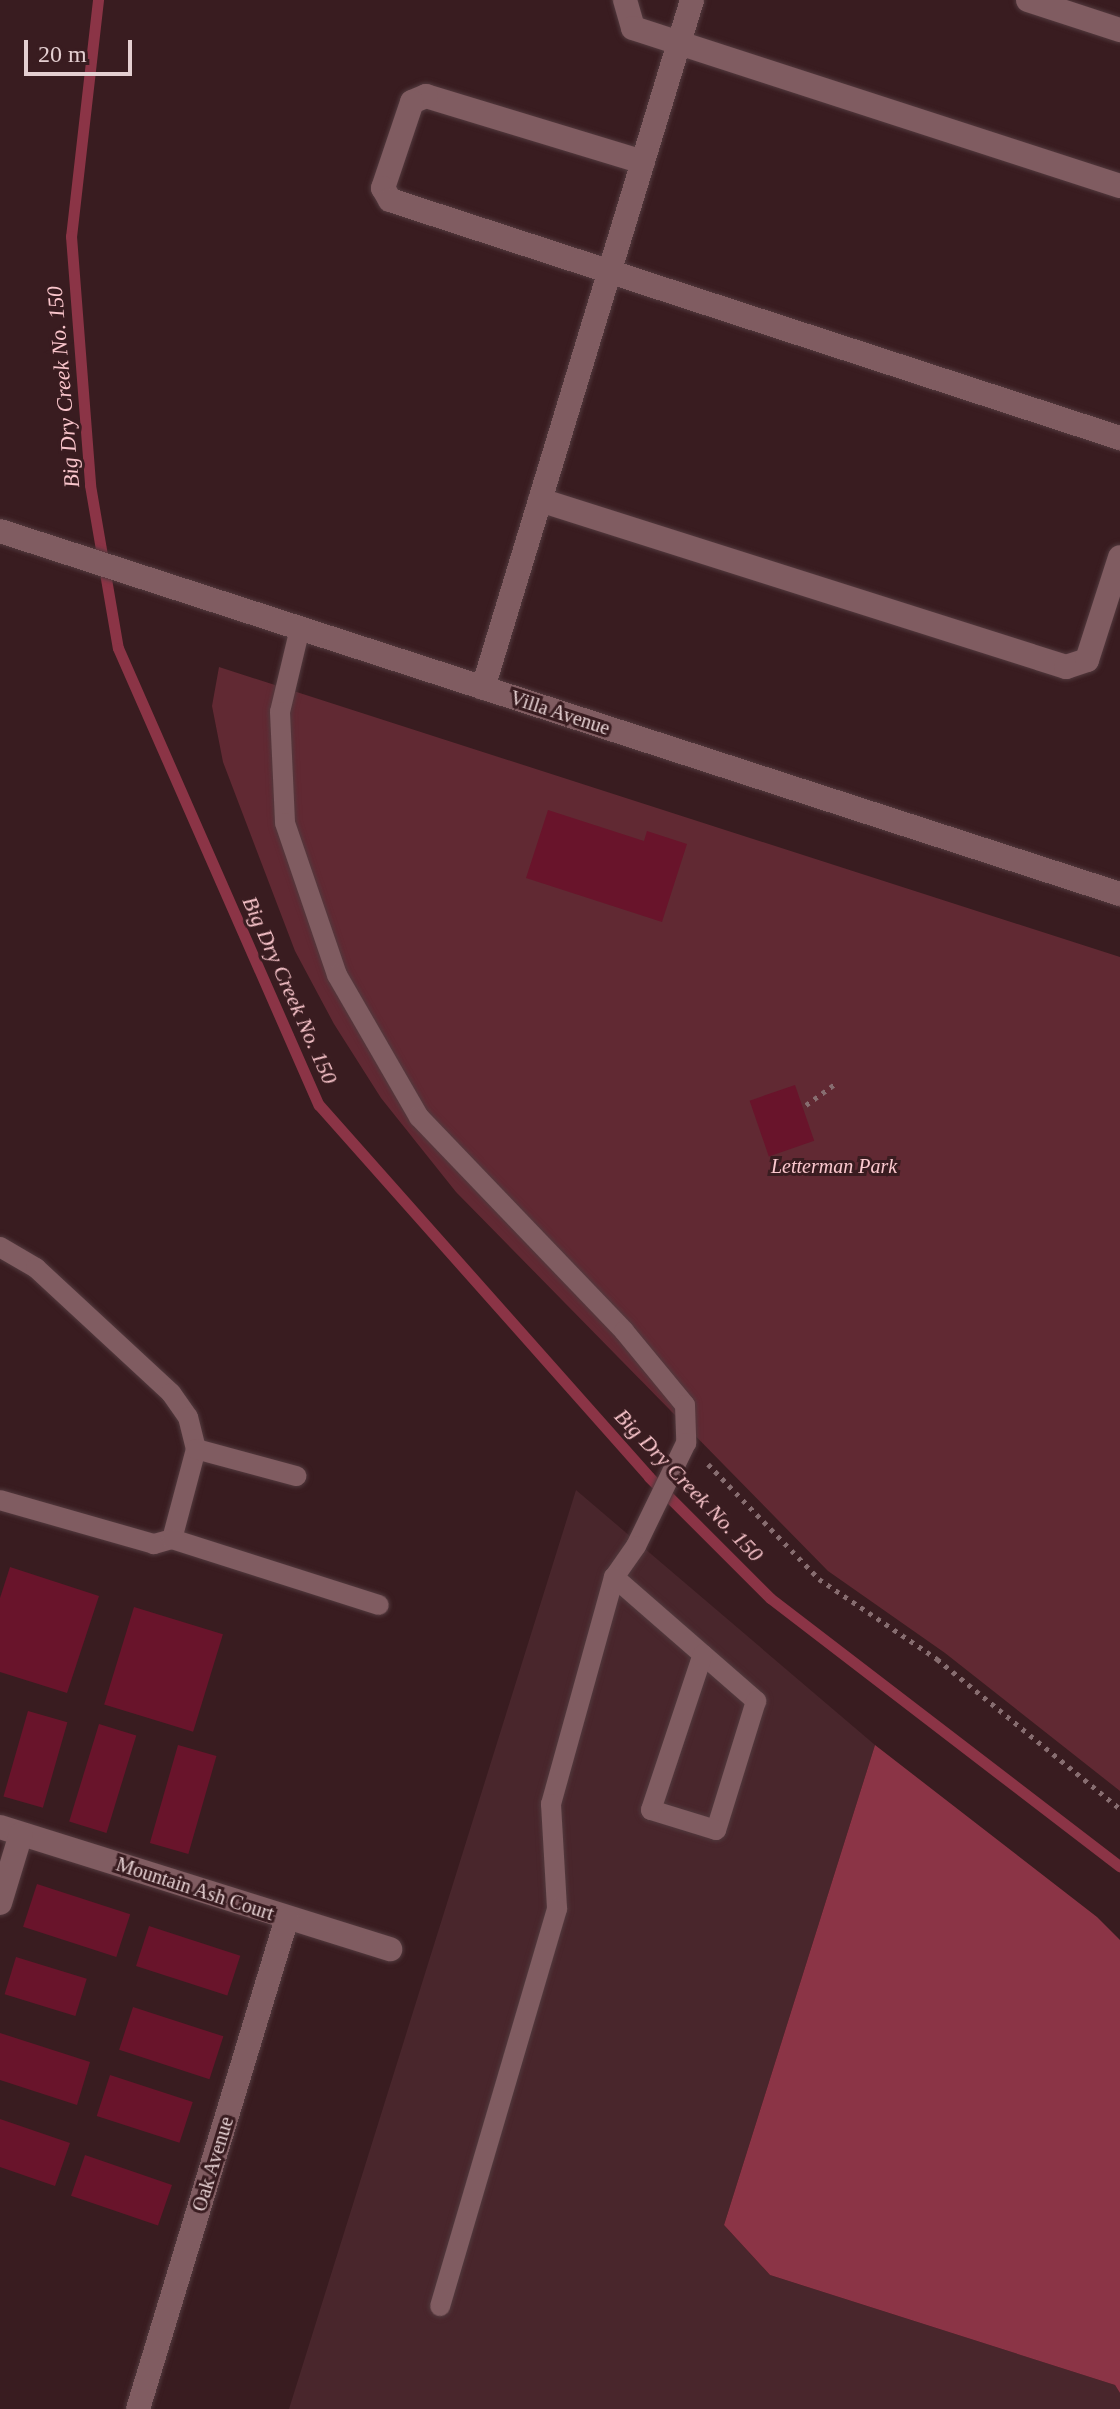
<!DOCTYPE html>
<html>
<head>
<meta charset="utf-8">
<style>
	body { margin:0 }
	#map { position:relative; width:1120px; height:2409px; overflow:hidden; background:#391c20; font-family:Georgia,serif }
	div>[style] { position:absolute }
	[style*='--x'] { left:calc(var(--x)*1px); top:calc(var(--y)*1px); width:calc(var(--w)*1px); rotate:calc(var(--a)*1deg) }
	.built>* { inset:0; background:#49262c }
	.green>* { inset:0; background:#612933 }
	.water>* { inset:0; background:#8b3446 }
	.stream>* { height:11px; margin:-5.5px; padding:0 5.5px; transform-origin:5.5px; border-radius:5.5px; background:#8b3446 }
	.building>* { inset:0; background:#69142b; transform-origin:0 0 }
	.path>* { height:5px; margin-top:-2.5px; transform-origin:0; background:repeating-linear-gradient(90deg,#876d70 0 4px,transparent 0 10px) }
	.roads { filter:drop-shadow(0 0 2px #523a3e) drop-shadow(0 0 2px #523a3e) }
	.lane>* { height:20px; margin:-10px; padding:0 10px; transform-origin:10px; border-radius:10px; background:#805c61 }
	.street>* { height:24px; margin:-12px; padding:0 12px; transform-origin:12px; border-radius:12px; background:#805c61 }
	.secondary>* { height:24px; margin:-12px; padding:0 12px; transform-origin:12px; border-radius:12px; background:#805c61 }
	span { translate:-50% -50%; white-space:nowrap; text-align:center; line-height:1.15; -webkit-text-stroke:6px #391c20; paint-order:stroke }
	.street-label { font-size:20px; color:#e4cfd1 }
	.park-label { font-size:20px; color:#fbc8ce; font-style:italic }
	.water-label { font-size:22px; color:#f9c5cb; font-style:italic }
	.scale { position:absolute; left:24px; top:40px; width:108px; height:36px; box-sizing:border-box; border:4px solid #e4cfd1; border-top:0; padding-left:10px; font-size:24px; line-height:28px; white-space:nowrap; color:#e4cfd1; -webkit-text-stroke:6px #391c20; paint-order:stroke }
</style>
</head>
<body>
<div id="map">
	<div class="built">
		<i style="clip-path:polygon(576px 1490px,875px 1745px,724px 2225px,770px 2275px,1115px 2385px,1120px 2393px,1120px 2409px,289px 2409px)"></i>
	</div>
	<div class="green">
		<i style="clip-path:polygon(219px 667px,1120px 957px,1120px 1791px,945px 1653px,828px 1571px,456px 1192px,381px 1098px,334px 1024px,295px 951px,223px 762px,212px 706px)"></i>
	</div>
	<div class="water">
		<i style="clip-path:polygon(875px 1745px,1097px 1917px,1120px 1940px,1120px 2393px,1115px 2385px,770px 2275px,724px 2225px)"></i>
	</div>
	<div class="stream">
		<i style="--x:98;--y:0;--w:238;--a:96.5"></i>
		<i style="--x:71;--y:236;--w:250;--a:85.6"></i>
		<i style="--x:90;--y:485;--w:165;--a:80.3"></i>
		<i style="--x:118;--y:648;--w:499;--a:66.3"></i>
		<i style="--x:319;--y:1105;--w:497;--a:48.4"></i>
		<i style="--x:649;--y:1477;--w:171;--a:45"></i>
		<i style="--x:770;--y:1598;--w:441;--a:37.5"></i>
	</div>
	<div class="building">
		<i style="clip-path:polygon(548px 810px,644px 841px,647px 831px,687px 844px,662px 922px,526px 878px)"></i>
		<i style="left:795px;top:1085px;width:59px;height:48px;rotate:71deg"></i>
		<i style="clip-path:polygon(10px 1567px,99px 1596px,67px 1693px,0 1672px,0 1598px)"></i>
		<i style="left:134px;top:1607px;width:93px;height:102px;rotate:17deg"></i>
		<i style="left:28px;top:1711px;width:41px;height:89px;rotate:16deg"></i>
		<i style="left:99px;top:1724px;width:39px;height:102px;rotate:17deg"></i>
		<i style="left:178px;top:1745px;width:40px;height:102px;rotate:16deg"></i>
		<i style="left:37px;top:1884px;width:98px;height:45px;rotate:18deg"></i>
		<i style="left:149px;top:1926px;width:96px;height:42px;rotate:18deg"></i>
		<i style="left:16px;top:1957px;width:74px;height:39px;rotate:17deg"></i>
		<i style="left:133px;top:2007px;width:95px;height:45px;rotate:18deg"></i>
		<i style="clip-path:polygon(0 2033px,90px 2062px,77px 2105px,0 2080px)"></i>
		<i style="left:110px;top:2075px;width:87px;height:43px;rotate:18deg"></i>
		<i style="clip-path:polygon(0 2119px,70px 2143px,55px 2186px,0 2167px)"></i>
		<i style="left:85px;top:2155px;width:92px;height:43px;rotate:19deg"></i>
	</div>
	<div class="path">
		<i style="--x:806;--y:1105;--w:37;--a:-36"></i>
		<i style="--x:708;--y:1464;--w:160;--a:46"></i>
		<i style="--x:819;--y:1579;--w:143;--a:34.1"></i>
		<i style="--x:937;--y:1659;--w:237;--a:39.3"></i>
	</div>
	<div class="roads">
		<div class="lane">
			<i style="--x:300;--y:628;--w:86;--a:103.4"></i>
			<i style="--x:280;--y:712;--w:111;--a:87.4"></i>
			<i style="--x:285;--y:823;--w:161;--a:71.1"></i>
			<i style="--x:337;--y:975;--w:164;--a:60"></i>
			<i style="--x:419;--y:1117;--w:296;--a:46.2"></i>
			<i style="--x:624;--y:1331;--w:96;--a:50.5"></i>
			<i style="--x:685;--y:1405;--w:38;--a:88"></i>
			<i style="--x:686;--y:1443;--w:114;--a:115.9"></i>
			<i style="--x:636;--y:1546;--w:38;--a:125"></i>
			<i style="--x:614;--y:1577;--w:236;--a:105.5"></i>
			<i style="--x:551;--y:1804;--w:105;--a:86.7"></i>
			<i style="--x:557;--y:1909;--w:414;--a:106.4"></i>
			<i style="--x:0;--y:1247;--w:42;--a:30.3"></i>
			<i style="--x:36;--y:1268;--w:184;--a:42.8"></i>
			<i style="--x:171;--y:1393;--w:29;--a:55"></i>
			<i style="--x:188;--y:1417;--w:33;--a:76"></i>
			<i style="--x:196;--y:1449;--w:93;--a:104.9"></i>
			<i style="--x:172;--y:1539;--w:19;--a:164"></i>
			<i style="--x:154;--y:1544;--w:160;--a:-164.1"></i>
			<i style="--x:196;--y:1449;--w:104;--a:15.1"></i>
			<i style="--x:172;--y:1539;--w:217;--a:17.7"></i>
			<i style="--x:614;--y:1577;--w:189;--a:41.1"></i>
			<i style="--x:756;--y:1701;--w:135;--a:107.2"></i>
			<i style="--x:716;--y:1830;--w:68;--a:-162.9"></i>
			<i style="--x:651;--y:1810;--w:164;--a:-71.6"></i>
		</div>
		<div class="street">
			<i style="--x:625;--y:0;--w:29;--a:74"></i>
			<i style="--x:633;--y:28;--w:512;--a:17.97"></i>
			<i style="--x:1028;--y:0;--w:97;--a:18.1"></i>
			<i style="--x:643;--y:162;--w:227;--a:-163.1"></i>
			<i style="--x:426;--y:96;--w:15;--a:157"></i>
			<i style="--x:412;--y:102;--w:91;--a:108.6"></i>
			<i style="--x:383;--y:188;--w:14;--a:60"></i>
			<i style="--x:390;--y:200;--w:768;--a:18.06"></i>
			<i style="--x:540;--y:500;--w:552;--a:17.61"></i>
			<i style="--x:1066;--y:667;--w:22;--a:-18"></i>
			<i style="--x:1087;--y:660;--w:108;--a:-72.2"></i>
			<i style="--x:483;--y:688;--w:719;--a:-73.1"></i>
			<i style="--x:0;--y:1827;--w:409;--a:17.4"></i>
			<i style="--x:0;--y:1903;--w:72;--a:-73.1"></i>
			<i style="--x:138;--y:2409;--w:513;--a:-73.12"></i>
		</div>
		<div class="secondary">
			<i style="--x:0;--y:531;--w:1177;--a:17.96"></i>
		</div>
	</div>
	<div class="street-label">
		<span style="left:560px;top:713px;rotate:18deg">Villa Avenue</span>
		<span style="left:195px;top:1889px;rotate:18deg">Mountain Ash Court</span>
		<span style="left:213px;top:2164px;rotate:-73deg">Oak Avenue</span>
	</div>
	<div class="park-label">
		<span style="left:834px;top:1166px">Letterman Park</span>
	</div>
	<div class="water-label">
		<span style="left:63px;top:387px;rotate:-95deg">Big Dry Creek No. 150</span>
		<span style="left:290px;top:990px;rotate:66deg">Big Dry Creek No. 150</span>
		<span style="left:689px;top:1485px;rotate:46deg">Big Dry Creek No. 150</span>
	</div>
	<div class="scale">20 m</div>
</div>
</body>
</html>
